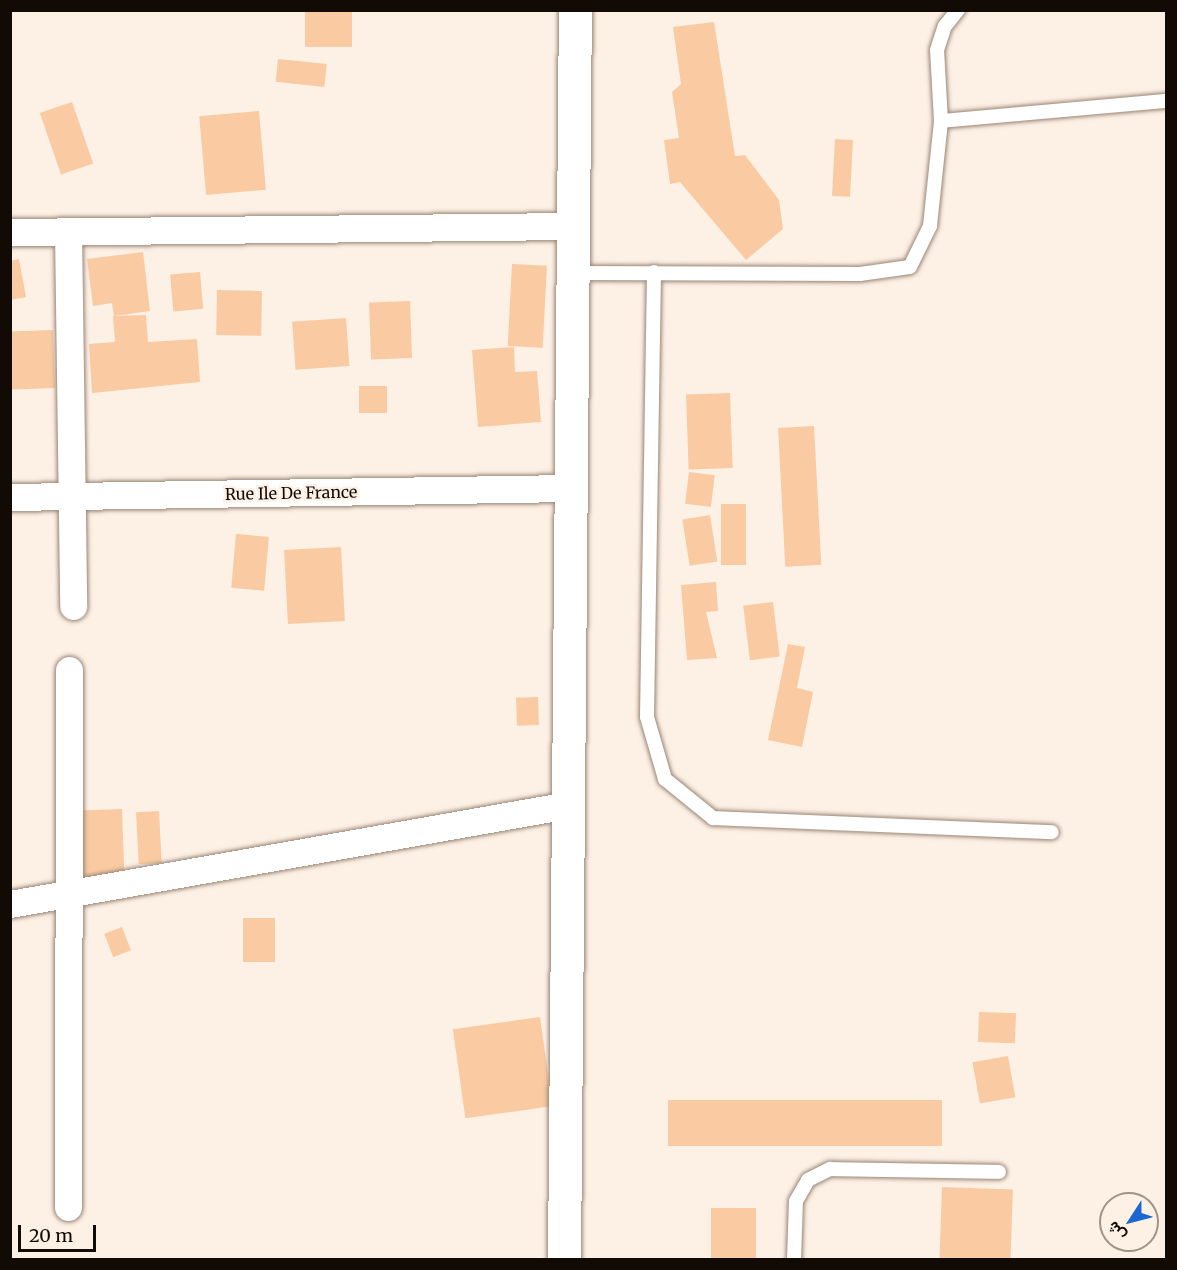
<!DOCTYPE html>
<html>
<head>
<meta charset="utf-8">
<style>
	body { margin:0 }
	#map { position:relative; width:1177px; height:1270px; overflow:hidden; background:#fdf0e5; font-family:Merriweather,Vazirmatn,serif }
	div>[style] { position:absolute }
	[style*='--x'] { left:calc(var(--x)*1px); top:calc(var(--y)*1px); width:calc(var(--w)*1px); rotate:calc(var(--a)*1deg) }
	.building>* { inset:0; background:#facaa2; transform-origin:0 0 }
	.roads { filter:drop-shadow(0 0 2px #998575) drop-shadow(0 0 2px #998575) }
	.lane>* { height:14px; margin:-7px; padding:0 7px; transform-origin:7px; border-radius:7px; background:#fff }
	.street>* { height:27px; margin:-13.5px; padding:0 13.5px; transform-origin:13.5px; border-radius:13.5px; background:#fff }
	.secondary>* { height:33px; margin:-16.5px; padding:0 16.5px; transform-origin:16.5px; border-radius:16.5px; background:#fff }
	span { translate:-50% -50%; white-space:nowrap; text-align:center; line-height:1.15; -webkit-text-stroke:5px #fdf0e5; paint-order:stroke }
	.street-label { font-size:16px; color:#120b05 }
	.frame { position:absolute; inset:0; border:12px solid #120b05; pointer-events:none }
	.north { position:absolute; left:1099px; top:1192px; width:60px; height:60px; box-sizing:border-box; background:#fdf0e5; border:2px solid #9f948b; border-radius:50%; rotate:234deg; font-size:16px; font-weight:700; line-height:24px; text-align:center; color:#120b05 }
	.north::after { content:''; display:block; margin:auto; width:21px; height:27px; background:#1c66d1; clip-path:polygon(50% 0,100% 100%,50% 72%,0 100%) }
	.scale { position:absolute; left:18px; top:1225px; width:78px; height:27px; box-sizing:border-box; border:3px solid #120b05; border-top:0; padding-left:8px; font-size:18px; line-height:21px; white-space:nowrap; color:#120b05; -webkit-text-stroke:4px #fdf0e5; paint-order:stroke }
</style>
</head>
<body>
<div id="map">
	<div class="building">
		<i style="left:305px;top:10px;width:47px;height:37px"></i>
		<i style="clip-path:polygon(714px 22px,735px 156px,745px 155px,779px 200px,783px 229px,746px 260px,680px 182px,670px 184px,664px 140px,679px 138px,672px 92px,681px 84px,673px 27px)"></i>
		<i style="left:278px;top:59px;width:49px;height:23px;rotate:6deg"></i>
		<i style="left:72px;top:102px;width:65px;height:34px;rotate:71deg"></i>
		<i style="left:259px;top:111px;width:79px;height:60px;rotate:85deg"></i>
		<i style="left:835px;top:139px;width:18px;height:57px;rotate:3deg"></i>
		<i style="clip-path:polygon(143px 252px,150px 311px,114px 316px,112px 303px,93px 306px,87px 259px)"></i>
		<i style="clip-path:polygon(19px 259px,26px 297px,10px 300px,10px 261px)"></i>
		<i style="left:512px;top:264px;width:35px;height:82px;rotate:3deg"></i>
		<i style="left:200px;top:272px;width:37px;height:30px;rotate:85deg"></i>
		<i style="left:217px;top:290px;width:45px;height:45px;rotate:1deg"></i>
		<i style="left:410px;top:301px;width:57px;height:41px;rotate:88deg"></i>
		<i style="clip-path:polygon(146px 315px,148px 342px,197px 339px,200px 382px,92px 393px,89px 344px,115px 342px,113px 316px)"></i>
		<i style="left:346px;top:318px;width:48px;height:54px;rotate:86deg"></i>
		<i style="left:53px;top:330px;width:58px;height:43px;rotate:88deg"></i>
		<i style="clip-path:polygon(514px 347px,515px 372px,537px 371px,541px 422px,478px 427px,472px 350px)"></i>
		<i style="left:359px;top:386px;width:28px;height:27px"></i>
		<i style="left:730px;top:393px;width:75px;height:44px;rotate:88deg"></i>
		<i style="left:814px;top:426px;width:139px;height:36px;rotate:87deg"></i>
		<i style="left:689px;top:472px;width:26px;height:32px;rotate:7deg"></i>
		<i style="left:721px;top:504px;width:25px;height:61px"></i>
		<i style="left:710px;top:515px;width:47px;height:28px;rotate:81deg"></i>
		<i style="left:236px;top:534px;width:33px;height:54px;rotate:5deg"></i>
		<i style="left:341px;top:547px;width:74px;height:57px;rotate:87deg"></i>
		<i style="clip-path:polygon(716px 582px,718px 611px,706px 612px,717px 658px,687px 660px,681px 585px)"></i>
		<i style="left:773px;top:602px;width:55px;height:30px;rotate:83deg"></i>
		<i style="clip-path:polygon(788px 644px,805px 647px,797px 688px,813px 692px,802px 747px,768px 740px)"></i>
		<i style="left:538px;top:697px;width:28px;height:22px;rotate:88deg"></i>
		<i style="left:122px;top:809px;width:66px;height:41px;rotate:88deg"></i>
		<i style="left:159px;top:811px;width:52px;height:23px;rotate:87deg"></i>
		<i style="left:243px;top:918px;width:32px;height:44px"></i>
		<i style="left:122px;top:927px;width:25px;height:19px;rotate:69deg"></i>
		<i style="left:979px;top:1012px;width:37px;height:30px;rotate:2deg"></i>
		<i style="left:540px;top:1017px;width:90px;height:88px;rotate:82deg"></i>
		<i style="left:1008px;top:1056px;width:42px;height:36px;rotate:80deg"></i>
		<i style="left:942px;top:1100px;width:46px;height:274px;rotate:90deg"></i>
		<i style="left:942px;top:1187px;width:71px;height:72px;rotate:2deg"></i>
		<i style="left:756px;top:1208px;width:52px;height:45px;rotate:90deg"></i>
	</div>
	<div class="roads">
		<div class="lane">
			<i style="--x:941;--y:121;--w:226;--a:-5.1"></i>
			<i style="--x:654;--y:272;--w:445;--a:90.9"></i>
			<i style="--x:647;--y:717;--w:65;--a:73.8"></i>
			<i style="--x:665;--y:779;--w:62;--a:39.1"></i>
			<i style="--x:713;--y:818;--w:339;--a:2.4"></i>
			<i style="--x:573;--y:273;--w:287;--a:0.2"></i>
			<i style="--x:860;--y:274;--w:50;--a:-8"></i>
			<i style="--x:910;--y:267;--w:46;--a:-64"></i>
			<i style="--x:930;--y:226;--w:106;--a:-84"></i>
			<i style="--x:941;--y:121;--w:71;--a:-93.2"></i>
			<i style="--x:937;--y:50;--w:25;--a:-72"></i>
			<i style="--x:945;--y:26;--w:21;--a:-51"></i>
			<i style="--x:794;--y:1260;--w:59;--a:-88.1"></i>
			<i style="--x:796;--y:1201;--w:24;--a:-60"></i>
			<i style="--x:808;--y:1180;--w:25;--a:-27"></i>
			<i style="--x:830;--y:1169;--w:169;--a:1"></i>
		</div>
		<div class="street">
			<i style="--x:68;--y:231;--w:375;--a:89.2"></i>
			<i style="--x:10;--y:232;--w:563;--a:-0.61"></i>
			<i style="--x:10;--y:497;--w:561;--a:-0.92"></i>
			<i style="--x:10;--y:904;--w:567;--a:-10.06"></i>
			<i style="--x:68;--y:1207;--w:537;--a:-89.89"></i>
		</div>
		<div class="secondary">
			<i style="--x:564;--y:1260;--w:1250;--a:-89.5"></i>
		</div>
	</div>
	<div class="street-label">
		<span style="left:291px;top:493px;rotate:-1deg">Rue Ile De France</span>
	</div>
	<div class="frame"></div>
	<div class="north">ش</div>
	<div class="scale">20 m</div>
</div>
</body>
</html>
